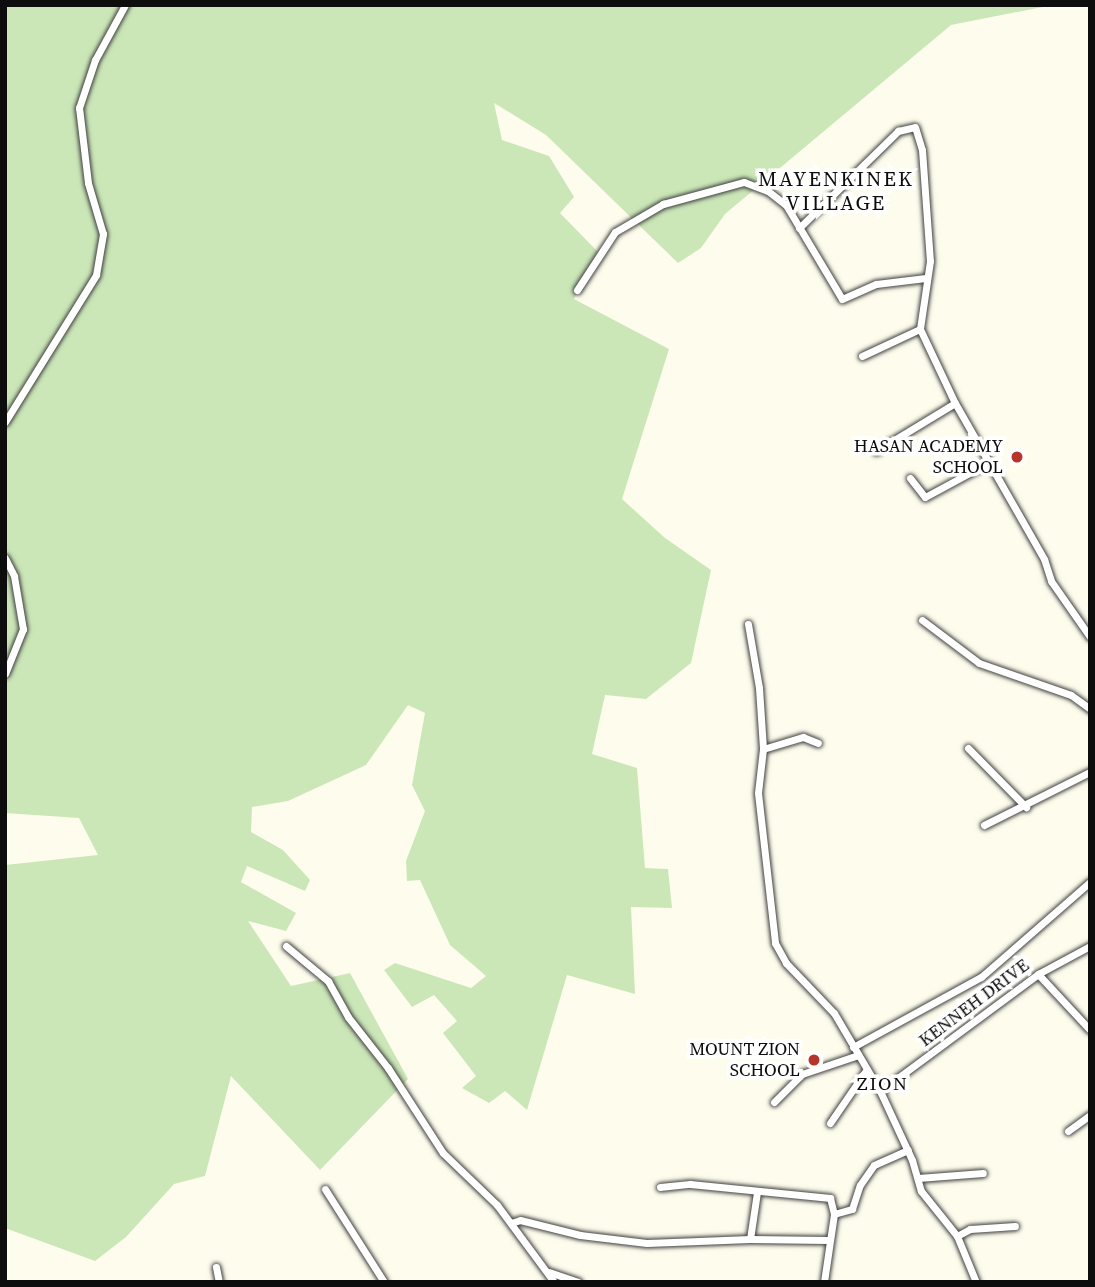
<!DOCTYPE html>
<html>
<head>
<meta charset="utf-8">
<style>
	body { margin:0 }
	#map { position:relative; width:1095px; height:1287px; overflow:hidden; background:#fefded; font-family:"Source Serif 4",serif }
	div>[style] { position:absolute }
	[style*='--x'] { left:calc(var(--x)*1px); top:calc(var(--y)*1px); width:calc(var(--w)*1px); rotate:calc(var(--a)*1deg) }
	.green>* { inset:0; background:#cbe7b8 }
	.roads { filter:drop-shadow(0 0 2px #404040) drop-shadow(0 0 2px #404040) }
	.minor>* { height:7px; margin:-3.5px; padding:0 3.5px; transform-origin:3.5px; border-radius:3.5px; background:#fff }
	.dots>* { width:19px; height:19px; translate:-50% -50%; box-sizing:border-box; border:4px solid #fff; border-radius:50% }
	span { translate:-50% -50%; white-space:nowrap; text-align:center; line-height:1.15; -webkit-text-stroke:7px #fff; paint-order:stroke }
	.poi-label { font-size:18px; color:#0d0d0d }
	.right { translate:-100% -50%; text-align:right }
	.street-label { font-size:18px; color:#0d0d0d }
	.neighbourhood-label { font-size:19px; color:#0d0d0d; letter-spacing:2px }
	.quarter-label { font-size:21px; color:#0d0d0d; letter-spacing:2px }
	.frame { position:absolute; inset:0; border:7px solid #0d0d0d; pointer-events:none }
</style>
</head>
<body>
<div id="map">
	<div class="green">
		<i style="clip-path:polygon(5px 5px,1053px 5px,951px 25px,725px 214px,701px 248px,678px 263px,546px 135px,494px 103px,502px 140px,549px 156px,574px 197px,560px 213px,598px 252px,574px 299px,669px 349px,622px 499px,665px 538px,711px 570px,691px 663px,646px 699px,605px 695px,592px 754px,637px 768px,645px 868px,668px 869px,672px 908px,631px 907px,635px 994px,567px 975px,527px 1110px,505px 1091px,489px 1103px,462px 1088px,476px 1076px,443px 1033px,457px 1021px,434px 995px,412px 1007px,384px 970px,395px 963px,471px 988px,486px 976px,450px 945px,420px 880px,407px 881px,406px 861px,425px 811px,412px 785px,425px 713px,408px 705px,366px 765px,288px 801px,252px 807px,251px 832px,283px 850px,310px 880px,305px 891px,247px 866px,241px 882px,296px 913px,286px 931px,248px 921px,291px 986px,350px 973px,408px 1079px,320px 1170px,231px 1076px,205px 1176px,174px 1184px,126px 1237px,95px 1261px,5px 1228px,5px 865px,98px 855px,79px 818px,5px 813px)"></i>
	</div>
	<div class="roads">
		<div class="minor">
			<i style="--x:799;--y:228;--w:139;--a:-44.4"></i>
			<i style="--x:898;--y:131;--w:17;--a:-13"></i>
			<i style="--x:915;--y:127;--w:24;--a:73"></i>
			<i style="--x:922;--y:150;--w:111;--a:85.9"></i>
			<i style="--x:930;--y:261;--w:69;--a:98.4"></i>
			<i style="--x:920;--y:329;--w:82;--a:64.7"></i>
			<i style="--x:955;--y:403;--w:180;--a:60.3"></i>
			<i style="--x:1044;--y:559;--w:23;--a:72"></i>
			<i style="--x:1051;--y:581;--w:68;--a:55.1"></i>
			<i style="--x:577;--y:290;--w:69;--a:-56.8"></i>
			<i style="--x:615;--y:232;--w:56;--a:-30.3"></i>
			<i style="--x:663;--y:204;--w:84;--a:-15.2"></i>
			<i style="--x:744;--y:182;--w:26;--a:21"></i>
			<i style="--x:768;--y:191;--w:23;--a:38"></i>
			<i style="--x:786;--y:205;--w:109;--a:59.2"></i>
			<i style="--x:842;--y:299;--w:37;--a:-24"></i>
			<i style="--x:876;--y:284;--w:50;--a:-6.8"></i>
			<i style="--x:862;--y:356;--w:64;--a:-25"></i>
			<i style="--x:5;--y:422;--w:173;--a:-58.2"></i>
			<i style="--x:96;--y:275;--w:42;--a:-80.3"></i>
			<i style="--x:103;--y:234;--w:53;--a:-106.4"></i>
			<i style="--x:88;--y:183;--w:76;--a:-96.8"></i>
			<i style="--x:79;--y:108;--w:51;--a:-71.6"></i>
			<i style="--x:95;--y:60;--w:63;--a:-61.4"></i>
			<i style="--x:876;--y:451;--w:92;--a:-31.3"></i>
			<i style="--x:910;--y:478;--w:24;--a:52"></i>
			<i style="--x:925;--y:497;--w:72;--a:-28.4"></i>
			<i style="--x:5;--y:558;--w:20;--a:63"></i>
			<i style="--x:14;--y:576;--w:54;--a:80.4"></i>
			<i style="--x:23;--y:629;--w:48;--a:111.8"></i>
			<i style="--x:922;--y:620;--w:71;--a:37"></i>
			<i style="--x:979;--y:663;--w:97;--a:19.2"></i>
			<i style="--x:1071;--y:695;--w:24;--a:36"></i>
			<i style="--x:748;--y:624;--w:65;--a:80.2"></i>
			<i style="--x:759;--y:688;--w:61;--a:86.2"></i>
			<i style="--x:763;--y:749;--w:44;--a:96.5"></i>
			<i style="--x:758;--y:793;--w:151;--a:83.5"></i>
			<i style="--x:775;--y:943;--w:23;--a:61"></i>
			<i style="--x:786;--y:963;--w:69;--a:46.2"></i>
			<i style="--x:834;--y:1013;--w:91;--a:59.5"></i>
			<i style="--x:880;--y:1091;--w:76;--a:65.1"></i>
			<i style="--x:912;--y:1160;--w:32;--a:74"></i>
			<i style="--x:921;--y:1191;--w:58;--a:51.3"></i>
			<i style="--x:957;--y:1236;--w:50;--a:67.6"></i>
			<i style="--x:968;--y:748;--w:83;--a:45.5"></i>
			<i style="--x:763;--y:749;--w:42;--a:-16.7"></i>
			<i style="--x:803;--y:737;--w:16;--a:22"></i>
			<i style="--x:984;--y:825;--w:119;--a:-26.6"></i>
			<i style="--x:286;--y:946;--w:55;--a:39.8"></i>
			<i style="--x:328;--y:981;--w:41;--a:60.9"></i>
			<i style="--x:348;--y:1017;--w:65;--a:51.9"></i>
			<i style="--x:388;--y:1068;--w:101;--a:57.1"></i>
			<i style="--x:443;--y:1153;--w:75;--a:43.9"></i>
			<i style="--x:497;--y:1205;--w:96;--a:53.5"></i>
			<i style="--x:1038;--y:974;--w:76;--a:47.1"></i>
			<i style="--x:853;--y:1047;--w:146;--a:-28.7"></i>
			<i style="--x:981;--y:977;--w:145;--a:-41.1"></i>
			<i style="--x:880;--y:1091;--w:197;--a:-36.5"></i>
			<i style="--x:1038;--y:974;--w:59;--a:-28.3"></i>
			<i style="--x:774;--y:1102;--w:40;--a:-45"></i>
			<i style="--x:802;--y:1074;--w:59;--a:-18.7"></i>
			<i style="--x:830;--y:1123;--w:65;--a:-55.6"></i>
			<i style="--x:1068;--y:1131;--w:27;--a:-36"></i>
			<i style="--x:918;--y:1178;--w:65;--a:-4.4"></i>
			<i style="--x:660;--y:1187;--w:30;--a:-6"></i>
			<i style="--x:690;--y:1184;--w:141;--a:5.7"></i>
			<i style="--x:830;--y:1198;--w:16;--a:76"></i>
			<i style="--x:834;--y:1214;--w:69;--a:98.4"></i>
			<i style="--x:325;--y:1189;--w:110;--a:57.6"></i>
			<i style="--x:834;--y:1214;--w:19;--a:-16"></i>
			<i style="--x:852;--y:1209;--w:25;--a:-72"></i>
			<i style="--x:860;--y:1185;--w:24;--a:-55"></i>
			<i style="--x:874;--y:1165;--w:37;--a:-24"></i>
			<i style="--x:511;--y:1223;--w:9;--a:-18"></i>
			<i style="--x:520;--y:1220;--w:62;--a:14"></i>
			<i style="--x:580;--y:1235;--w:67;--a:6.8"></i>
			<i style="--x:647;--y:1243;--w:103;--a:-2.2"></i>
			<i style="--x:750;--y:1239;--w:48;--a:-81.5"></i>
			<i style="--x:957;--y:1236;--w:15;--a:-28"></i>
			<i style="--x:970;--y:1229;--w:45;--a:-3.8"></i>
			<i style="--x:750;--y:1239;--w:78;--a:0.7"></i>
			<i style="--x:216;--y:1267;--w:15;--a:79"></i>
			<i style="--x:549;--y:1272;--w:31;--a:19"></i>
		</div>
	</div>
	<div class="dots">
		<i style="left:1017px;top:457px;background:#b7342b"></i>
		<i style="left:814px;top:1060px;background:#b7342b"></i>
	</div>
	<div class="poi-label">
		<span class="right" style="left:1003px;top:457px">HASAN ACADEMY<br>SCHOOL</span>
		<span class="right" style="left:800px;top:1060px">MOUNT ZION<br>SCHOOL</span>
	</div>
	<div class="street-label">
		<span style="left:974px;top:1003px;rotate:-37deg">KENNEH DRIVE</span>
	</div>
	<div class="neighbourhood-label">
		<span style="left:883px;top:1084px">ZION</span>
	</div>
	<div class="quarter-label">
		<span style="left:836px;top:191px">MAYENKINEK<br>VILLAGE</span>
	</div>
	<div class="frame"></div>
</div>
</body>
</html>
